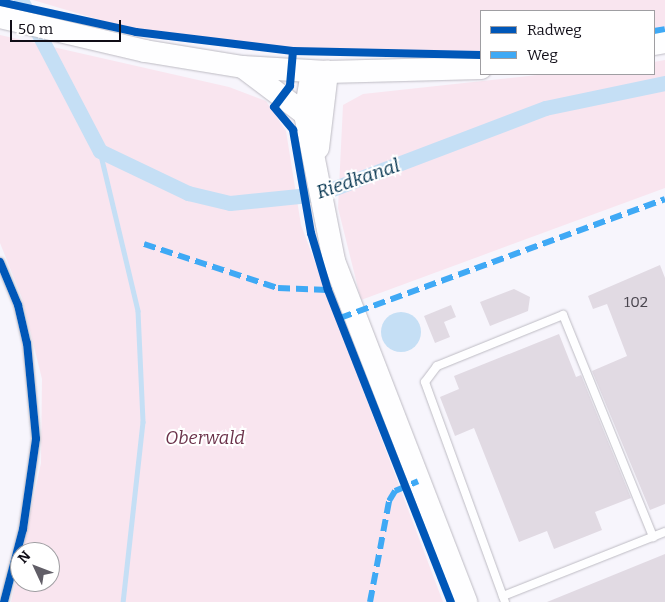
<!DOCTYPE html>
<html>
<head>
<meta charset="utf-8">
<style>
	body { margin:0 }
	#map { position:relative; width:665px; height:602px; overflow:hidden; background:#f7f5fc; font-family:Bitter,serif }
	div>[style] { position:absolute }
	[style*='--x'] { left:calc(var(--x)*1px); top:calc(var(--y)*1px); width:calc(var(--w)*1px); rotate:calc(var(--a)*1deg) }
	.green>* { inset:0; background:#f9e5ef }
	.water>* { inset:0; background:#c5dff5 }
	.round { border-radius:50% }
	.stream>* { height:4.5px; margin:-2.25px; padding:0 2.25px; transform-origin:2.25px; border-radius:2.25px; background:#c5dff5 }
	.canal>* { height:15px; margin:-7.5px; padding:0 7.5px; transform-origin:7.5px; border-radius:7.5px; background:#c5dff5 }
	.building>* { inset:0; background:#e1dae3 }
	.roads { filter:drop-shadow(0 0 1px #bdbbc3) drop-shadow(0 0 1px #bdbbc3) }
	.lane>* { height:8px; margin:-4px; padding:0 4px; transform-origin:4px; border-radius:4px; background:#fefeff }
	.secondary>* { height:22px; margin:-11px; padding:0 11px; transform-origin:11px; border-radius:11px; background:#fefeff }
	.quiet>* { height:6px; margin-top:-3px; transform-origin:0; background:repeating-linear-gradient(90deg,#3fa9f5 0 12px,transparent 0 18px) }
	.cycleway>* { height:8px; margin:-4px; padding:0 4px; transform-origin:4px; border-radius:4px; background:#0057b8 }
	span { translate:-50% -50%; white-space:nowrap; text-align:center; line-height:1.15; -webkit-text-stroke:4px #fff; paint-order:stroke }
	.number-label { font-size:15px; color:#48444d }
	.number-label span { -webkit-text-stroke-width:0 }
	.park-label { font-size:18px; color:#6b324a; font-style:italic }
	.water-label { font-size:19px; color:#00314d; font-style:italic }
	.legend { position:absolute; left:480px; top:10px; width:175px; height:65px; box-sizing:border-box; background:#fff; border:1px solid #9f9ea2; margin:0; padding:6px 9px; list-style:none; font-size:15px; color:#100d17 }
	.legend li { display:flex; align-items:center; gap:10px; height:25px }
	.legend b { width:25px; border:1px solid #9f9ea2 }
	.north { position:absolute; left:10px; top:542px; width:50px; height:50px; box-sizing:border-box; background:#fff; border:1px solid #9f9ea2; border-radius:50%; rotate:313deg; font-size:14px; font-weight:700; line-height:20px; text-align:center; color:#100d17 }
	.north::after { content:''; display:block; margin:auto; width:18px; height:22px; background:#615e67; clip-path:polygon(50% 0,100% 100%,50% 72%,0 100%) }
	.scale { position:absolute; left:10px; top:20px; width:111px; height:22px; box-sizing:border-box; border:2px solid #100d17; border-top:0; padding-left:6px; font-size:15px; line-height:18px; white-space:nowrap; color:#100d17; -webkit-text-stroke:4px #fff; paint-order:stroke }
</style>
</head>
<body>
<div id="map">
	<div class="green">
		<i style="clip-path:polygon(33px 0,665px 0,665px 28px,654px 30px,654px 11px,481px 11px,481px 53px,304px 50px,137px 31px)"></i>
		<i style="clip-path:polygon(0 35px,229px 87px,266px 101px,286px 131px,301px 225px,443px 602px,11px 602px,20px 562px,20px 582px,50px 582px,50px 552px,22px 552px,41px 463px,42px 379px,22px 298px,0 243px)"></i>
		<i style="clip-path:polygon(665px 60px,665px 188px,361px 300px,338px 208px,343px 105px,363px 94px,546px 74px,654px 74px,654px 62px)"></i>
	</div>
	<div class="water">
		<i class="round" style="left:381px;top:312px;width:40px;height:40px"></i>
	</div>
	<div class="stream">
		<i style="--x:100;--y:151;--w:164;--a:76.6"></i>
		<i style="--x:138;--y:311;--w:111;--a:87.4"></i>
		<i style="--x:143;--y:422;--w:181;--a:96.3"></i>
	</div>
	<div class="canal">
		<i style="--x:21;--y:0;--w:170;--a:62.4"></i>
		<i style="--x:100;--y:151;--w:98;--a:25.5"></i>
		<i style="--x:188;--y:193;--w:43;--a:13.4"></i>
		<i style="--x:230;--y:203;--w:89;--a:-5.8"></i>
		<i style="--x:319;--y:194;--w:242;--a:-20.8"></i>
		<i style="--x:545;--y:108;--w:123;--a:-11.8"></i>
	</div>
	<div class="building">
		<i style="clip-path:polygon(660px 265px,665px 278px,665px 504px,650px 510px,592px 371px,627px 356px,607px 304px,593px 309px,588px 296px)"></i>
		<i style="clip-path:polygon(514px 289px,530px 297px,528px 311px,490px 326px,480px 302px)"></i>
		<i style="clip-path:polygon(451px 305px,456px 317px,444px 322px,450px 337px,435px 343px,424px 316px)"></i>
		<i style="clip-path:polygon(559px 334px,576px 377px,581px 375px,631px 498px,595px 512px,602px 530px,554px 549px,547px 531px,519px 542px,474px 428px,455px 436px,440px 397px,459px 389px,454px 376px)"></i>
		<i style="clip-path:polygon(665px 554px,665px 602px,547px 602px)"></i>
	</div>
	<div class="roads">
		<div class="lane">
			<i style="--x:0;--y:262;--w:47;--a:67.3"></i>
			<i style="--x:18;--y:305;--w:39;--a:77"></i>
			<i style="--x:27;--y:343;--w:96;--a:84.6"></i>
			<i style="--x:36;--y:439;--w:91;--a:98.2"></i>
			<i style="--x:23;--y:529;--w:75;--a:104.6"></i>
			<i style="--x:503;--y:596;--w:174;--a:-21.6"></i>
			<i style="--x:505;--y:602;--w:234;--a:-110"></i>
			<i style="--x:425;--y:382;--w:20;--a:-53"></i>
			<i style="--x:437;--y:366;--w:136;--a:-22"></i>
			<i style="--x:563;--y:315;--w:240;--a:67.9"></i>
		</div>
		<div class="secondary">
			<i style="--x:0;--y:17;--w:149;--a:13.2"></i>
			<i style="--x:145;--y:51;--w:99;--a:9.3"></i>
			<i style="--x:243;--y:67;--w:84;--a:3.4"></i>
			<i style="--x:327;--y:72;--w:154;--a:-1.5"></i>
			<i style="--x:654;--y:44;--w:11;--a:-10"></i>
			<i style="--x:244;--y:68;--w:76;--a:37"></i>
			<i style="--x:312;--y:72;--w:43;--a:99.5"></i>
			<i style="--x:305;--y:114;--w:150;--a:78.8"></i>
			<i style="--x:334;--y:261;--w:366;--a:68.8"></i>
			<i style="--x:318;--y:148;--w:77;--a:-83.2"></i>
		</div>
	</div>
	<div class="quiet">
		<i style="--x:654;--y:31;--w:11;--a:-10"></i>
		<i style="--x:144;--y:244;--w:141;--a:18.2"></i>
		<i style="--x:278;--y:288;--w:50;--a:2.3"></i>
		<i style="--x:340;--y:318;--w:346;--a:-20.1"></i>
		<i style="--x:370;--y:602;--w:103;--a:-79.3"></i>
		<i style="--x:389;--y:501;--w:12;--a:-59"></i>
		<i style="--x:395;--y:491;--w:25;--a:-23"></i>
	</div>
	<div class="cycleway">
		<i style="--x:0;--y:2;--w:139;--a:12.4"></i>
		<i style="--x:136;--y:32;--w:158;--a:6.9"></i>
		<i style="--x:293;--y:51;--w:188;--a:1.2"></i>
		<i style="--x:293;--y:51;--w:35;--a:95"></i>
		<i style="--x:290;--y:86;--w:26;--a:127"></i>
		<i style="--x:274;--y:107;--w:30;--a:50"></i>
		<i style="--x:293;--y:130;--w:105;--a:80.1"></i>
		<i style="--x:311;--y:233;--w:59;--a:73.4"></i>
		<i style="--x:328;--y:290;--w:335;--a:68.5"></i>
		<i style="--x:0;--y:262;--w:47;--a:67.3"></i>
		<i style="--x:18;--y:305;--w:39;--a:77"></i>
		<i style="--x:27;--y:343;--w:96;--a:84.6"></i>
		<i style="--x:36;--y:439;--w:91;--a:98.2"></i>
		<i style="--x:23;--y:529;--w:75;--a:104.6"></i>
	</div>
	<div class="number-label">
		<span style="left:636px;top:303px">102</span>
	</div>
	<div class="park-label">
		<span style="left:205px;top:438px">Oberwald</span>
	</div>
	<div class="water-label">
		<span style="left:358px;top:179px;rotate:-19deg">Riedkanal</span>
	</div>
	<ul class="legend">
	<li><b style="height:6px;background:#0057b8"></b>Radweg</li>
	<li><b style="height:6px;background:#3fa9f5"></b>Weg</li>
	</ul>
	<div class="north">N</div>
	<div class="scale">50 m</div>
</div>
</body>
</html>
